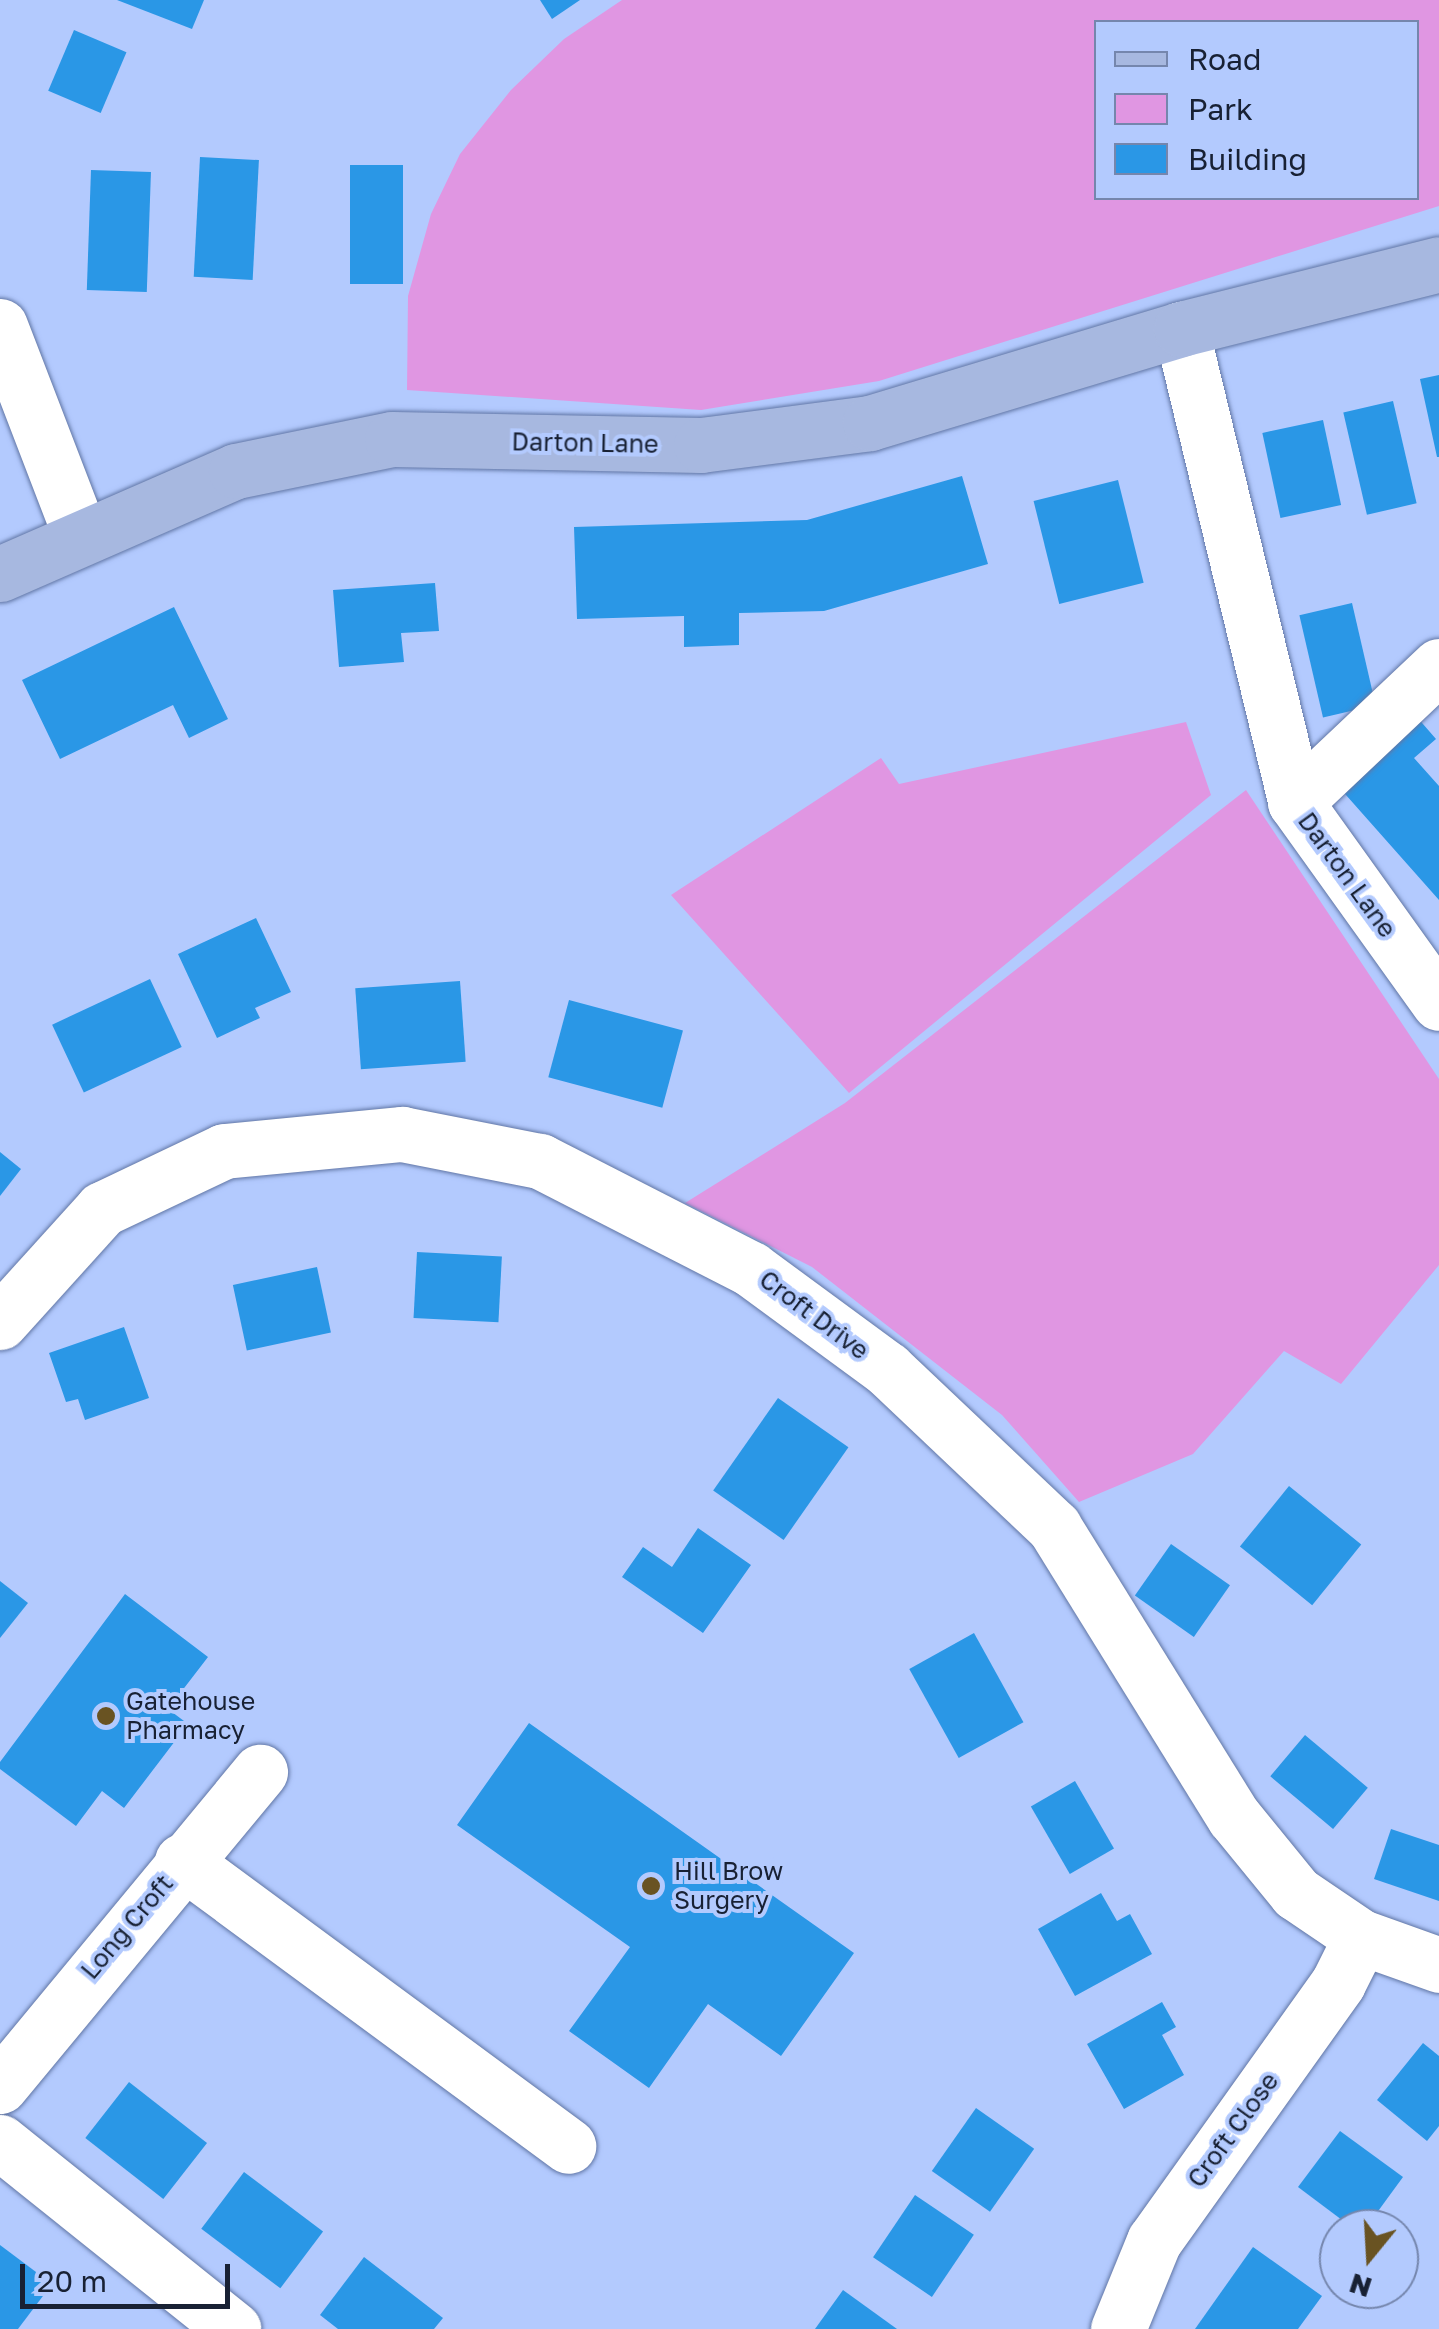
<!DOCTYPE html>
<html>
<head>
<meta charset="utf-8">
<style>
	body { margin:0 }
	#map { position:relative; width:1439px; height:2329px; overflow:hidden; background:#b3cafe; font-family:"Golos Text",sans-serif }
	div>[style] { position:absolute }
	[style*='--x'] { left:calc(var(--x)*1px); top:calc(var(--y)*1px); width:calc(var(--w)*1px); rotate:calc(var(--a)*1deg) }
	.green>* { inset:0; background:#e096e2 }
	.building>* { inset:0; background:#2a97e6; transform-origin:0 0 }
	.roads { filter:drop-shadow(0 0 2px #6176a5) drop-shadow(0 0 2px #6176a5) }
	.minor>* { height:55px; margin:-27.5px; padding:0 27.5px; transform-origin:27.5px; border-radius:27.5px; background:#fff }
	.major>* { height:55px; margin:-27.5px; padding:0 27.5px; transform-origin:27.5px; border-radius:27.5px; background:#a7b8e0 }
	.dots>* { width:28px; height:28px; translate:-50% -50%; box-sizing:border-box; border:5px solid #b3cafe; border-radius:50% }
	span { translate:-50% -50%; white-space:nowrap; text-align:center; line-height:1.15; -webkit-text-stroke:8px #b3cafe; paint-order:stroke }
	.street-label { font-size:25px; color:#182134 }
	.poi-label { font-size:25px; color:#182134 }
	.left { translate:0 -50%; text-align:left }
	.legend { position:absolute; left:1094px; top:20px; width:325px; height:180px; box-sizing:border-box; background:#b3cafe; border:2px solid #7586ad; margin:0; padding:12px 18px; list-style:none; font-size:30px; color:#182134 }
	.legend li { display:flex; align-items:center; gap:20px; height:50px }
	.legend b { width:50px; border:2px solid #7586ad }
	.north { position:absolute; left:1319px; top:2209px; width:100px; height:100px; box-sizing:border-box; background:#b3cafe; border:2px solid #7586ad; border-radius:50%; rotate:198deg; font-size:28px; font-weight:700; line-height:40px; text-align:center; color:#182134 }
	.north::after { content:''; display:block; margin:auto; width:35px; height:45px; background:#695322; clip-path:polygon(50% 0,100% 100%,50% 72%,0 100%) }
	.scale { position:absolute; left:20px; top:2264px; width:210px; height:45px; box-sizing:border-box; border:5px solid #182134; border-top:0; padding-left:12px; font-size:30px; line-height:35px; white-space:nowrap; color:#182134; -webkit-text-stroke:8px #b3cafe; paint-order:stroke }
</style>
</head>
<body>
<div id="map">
	<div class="green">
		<i style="clip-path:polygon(evenodd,622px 0,1439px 0,1439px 206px,879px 381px,701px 410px,407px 390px,408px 296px,431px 214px,460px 154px,511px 90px,564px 39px,622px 0,1096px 22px,1416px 22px,1416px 198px,1096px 198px,1096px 22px)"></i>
		<i style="clip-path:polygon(1186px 722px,1211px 795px,849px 1093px,671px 895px,881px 758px,899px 784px)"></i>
		<i style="clip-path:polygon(1246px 790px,1439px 1079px,1439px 1265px,1341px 1384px,1284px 1351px,1193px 1454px,1079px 1502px,1002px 1415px,812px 1267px,685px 1203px,845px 1103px)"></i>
	</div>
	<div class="building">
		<i style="clip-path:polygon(117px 0,204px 0,192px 29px)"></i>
		<i style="clip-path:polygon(540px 0,580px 0,552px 19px)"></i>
		<i style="left:74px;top:30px;width:57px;height:66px;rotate:23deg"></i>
		<i style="left:200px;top:157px;width:59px;height:120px;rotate:3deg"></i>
		<i style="left:350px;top:165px;width:53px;height:119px"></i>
		<i style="left:91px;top:170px;width:60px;height:120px;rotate:2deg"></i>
		<i style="clip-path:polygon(1439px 375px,1439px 457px,1437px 457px,1420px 379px)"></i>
		<i style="left:1393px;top:401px;width:105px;height:51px;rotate:77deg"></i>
		<i style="left:1323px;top:420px;width:87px;height:62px;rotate:78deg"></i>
		<i style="clip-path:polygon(962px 476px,988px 564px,824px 611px,739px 613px,739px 645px,684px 647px,684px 616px,577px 619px,574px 527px,807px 520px)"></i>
		<i style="left:1118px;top:480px;width:106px;height:87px;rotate:76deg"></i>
		<i style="clip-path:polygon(435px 583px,439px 631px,401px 633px,404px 662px,339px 667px,333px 590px)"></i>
		<i style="left:1352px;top:603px;width:105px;height:54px;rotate:77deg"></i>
		<i style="clip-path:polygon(174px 607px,228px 719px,189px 738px,173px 705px,60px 759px,22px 680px)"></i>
		<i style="clip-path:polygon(1416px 716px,1436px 739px,1414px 758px,1439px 786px,1439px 900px,1338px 786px)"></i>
		<i style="clip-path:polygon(256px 918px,291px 992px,255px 1008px,260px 1018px,217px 1038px,178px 954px)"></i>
		<i style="left:150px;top:979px;width:75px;height:108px;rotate:65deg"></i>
		<i style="left:460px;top:981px;width:81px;height:105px;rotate:86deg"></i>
		<i style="left:569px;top:1000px;width:118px;height:80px;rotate:15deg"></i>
		<i style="clip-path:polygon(0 1152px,21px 1169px,0 1196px)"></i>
		<i style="left:417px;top:1252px;width:85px;height:66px;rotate:3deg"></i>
		<i style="left:317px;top:1267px;width:67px;height:86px;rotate:78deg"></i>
		<i style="clip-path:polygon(124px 1327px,149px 1398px,85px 1420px,78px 1399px,66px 1402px,49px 1353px)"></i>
		<i style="left:778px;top:1398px;width:86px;height:113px;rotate:35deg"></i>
		<i style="left:1289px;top:1486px;width:93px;height:78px;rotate:39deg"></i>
		<i style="clip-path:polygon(698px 1528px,751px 1565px,703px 1633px,622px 1577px,643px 1547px,672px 1567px)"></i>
		<i style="left:1171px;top:1544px;width:72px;height:63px;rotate:35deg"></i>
		<i style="clip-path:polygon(0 1581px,28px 1603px,0 1638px)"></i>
		<i style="clip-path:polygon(125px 1594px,208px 1657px,168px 1709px,188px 1724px,124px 1808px,102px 1791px,76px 1826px,0 1769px,0 1762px)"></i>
		<i style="left:974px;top:1633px;width:102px;height:74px;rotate:61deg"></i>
		<i style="clip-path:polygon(529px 1723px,854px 1953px,781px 2056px,708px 2004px,649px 2088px,569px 2031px,630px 1947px,457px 1825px)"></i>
		<i style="left:1305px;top:1735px;width:82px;height:54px;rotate:40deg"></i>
		<i style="left:1075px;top:1781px;width:78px;height:51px;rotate:60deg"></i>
		<i style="clip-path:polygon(1391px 1829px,1439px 1845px,1439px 1901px,1374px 1879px)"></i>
		<i style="clip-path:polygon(1101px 1893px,1117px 1921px,1130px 1914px,1152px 1954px,1075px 1996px,1038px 1929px)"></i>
		<i style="clip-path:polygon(1162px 2002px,1176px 2027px,1162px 2035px,1184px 2075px,1124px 2109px,1087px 2044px)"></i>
		<i style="clip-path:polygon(1423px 2043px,1439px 2056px,1439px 2126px,1427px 2141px,1377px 2100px)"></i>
		<i style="left:129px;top:2082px;width:99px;height:71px;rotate:38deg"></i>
		<i style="left:976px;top:2108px;width:71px;height:77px;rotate:35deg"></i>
		<i style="clip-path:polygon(1340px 2131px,1403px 2177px,1365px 2229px,1354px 2229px,1298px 2187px)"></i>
		<i style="left:244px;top:2172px;width:99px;height:71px;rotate:37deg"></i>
		<i style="left:915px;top:2195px;width:71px;height:75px;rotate:34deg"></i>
		<i style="clip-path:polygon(0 2245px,52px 2284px,18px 2329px,0 2329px)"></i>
		<i style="clip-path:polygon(1253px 2247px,1322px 2296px,1298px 2329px,1195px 2329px)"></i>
		<i style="clip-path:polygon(364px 2257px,443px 2318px,434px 2329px,338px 2329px,320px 2315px)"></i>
		<i style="clip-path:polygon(843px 2290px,897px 2329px,815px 2329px)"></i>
	</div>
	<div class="roads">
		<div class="minor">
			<i style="--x:0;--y:326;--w:223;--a:69"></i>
			<i style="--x:1181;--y:329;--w:487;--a:76.4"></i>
			<i style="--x:1295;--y:802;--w:247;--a:54.4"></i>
			<i style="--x:1295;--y:802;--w:198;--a:-43.4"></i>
			<i style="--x:0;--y:1322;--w:152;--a:-47.9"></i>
			<i style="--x:102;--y:1209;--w:135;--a:-25.4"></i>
			<i style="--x:224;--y:1151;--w:179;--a:-5.5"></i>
			<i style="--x:402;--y:1134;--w:141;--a:11.1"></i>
			<i style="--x:540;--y:1161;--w:237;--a:27.1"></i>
			<i style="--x:751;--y:1269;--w:169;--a:36.3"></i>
			<i style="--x:887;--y:1369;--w:230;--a:43.4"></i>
			<i style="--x:1054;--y:1527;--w:341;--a:58.2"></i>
			<i style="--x:1234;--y:1817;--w:98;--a:50.8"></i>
			<i style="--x:1296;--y:1893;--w:78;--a:34.1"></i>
			<i style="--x:1361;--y:1937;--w:83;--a:19.7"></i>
			<i style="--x:182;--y:1861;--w:480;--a:36.4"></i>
			<i style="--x:0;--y:2086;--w:408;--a:-50.4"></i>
			<i style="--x:0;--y:2142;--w:299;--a:38.7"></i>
			<i style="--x:1118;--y:2329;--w:95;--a:-67.8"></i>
			<i style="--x:1154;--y:2241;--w:317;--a:-54.5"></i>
			<i style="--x:1338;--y:1983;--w:51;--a:-63.4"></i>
		</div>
		<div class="major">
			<i style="--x:0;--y:574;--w:257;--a:-23.6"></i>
			<i style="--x:236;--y:471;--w:159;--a:-11.6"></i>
			<i style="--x:392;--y:439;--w:309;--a:1.1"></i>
			<i style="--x:701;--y:445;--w:170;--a:-7.4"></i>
			<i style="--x:870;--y:423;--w:325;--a:-16.8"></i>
			<i style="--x:1181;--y:329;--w:266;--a:-14.1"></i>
		</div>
	</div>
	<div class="dots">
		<i style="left:106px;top:1716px;background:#695322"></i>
		<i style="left:651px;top:1886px;background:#695322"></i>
	</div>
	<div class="street-label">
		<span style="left:585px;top:443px;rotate:1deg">Darton Lane</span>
		<span style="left:1347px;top:875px;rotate:54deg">Darton Lane</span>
		<span style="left:814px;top:1315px;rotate:37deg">Croft Drive</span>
		<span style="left:127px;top:1927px;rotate:-50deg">Long Croft</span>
		<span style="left:1233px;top:2130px;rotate:-54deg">Croft Close</span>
	</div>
	<div class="poi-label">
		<span class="left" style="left:126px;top:1716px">Gatehouse<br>Pharmacy</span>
		<span class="left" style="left:674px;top:1886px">Hill Brow<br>Surgery</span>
	</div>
	<ul class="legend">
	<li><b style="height:12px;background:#a7b8e0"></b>Road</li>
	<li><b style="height:28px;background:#e096e2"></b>Park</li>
	<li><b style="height:28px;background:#2a97e6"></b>Building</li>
	</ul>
	<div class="north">N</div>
	<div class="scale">20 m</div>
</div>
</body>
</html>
